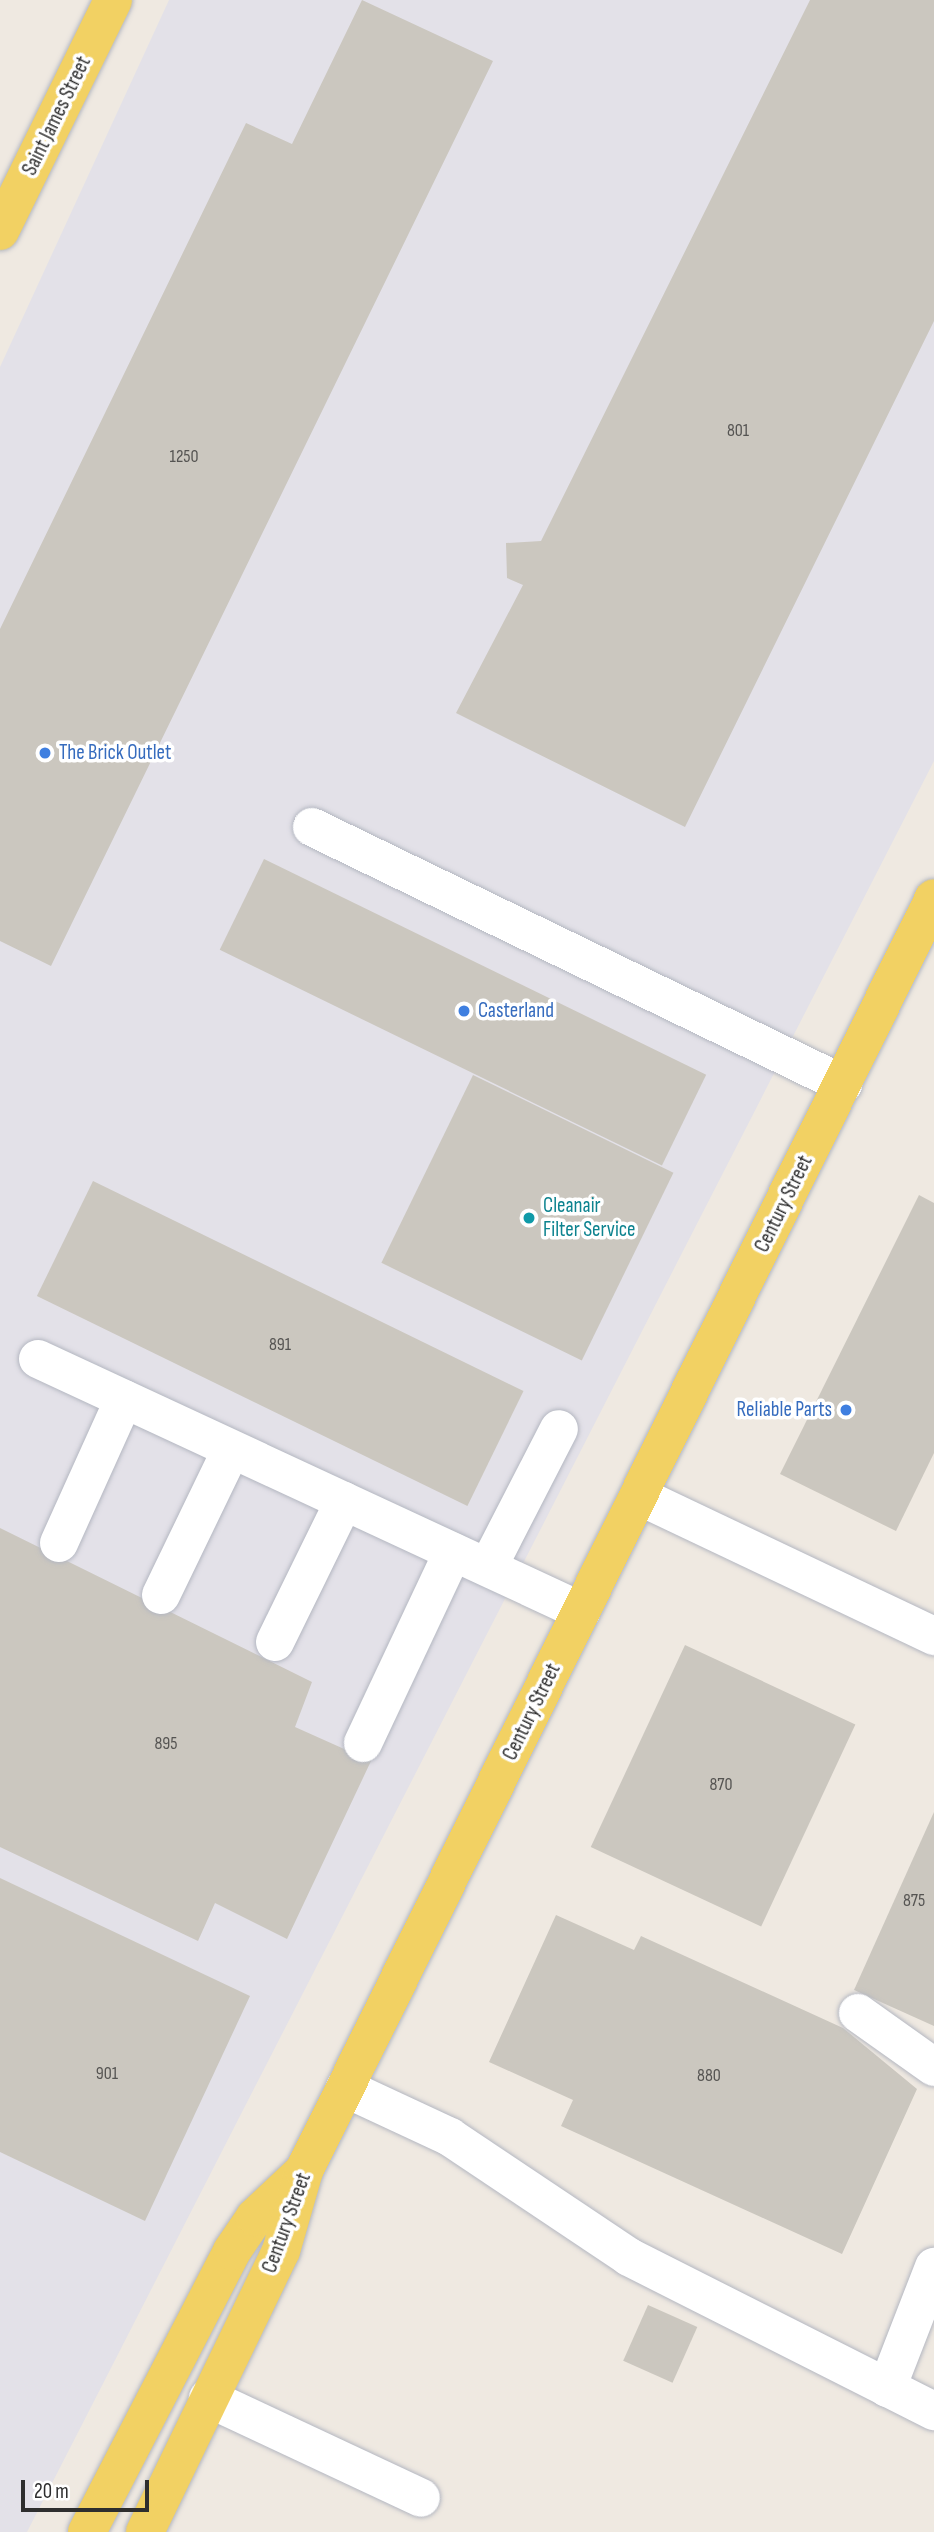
<!DOCTYPE html>
<html>
<head>
<meta charset="utf-8">
<style>
	body { margin:0 }
	#map { position:relative; width:934px; height:2532px; overflow:hidden; background:#efe9e1; font-family:"Sofia Sans Condensed",sans-serif }
	div>[style] { position:absolute }
	[style*='--x'] { left:calc(var(--x)*1px); top:calc(var(--y)*1px); width:calc(var(--w)*1px); rotate:calc(var(--a)*1deg) }
	.industrial>* { inset:0; background:#e3e1e8 }
	.building>* { inset:0; background:#cbc7bf; transform-origin:0 0 }
	.roads { filter:drop-shadow(0 0 2px #b4b7c1) drop-shadow(0 0 2px #b4b7c1) }
	.minor>* { height:38px; margin:-19px; padding:0 19px; transform-origin:19px; border-radius:19px; background:#fff }
	.major>* { height:38px; margin:-19px; padding:0 19px; transform-origin:19px; border-radius:19px; background:#f2d163 }
	.dots>* { width:19px; height:19px; translate:-50% -50%; box-sizing:border-box; border:4px solid #fff; border-radius:50% }
	span { translate:-50% -50%; white-space:nowrap; text-align:center; line-height:1.15; -webkit-text-stroke:7px #fff; paint-order:stroke }
	.number-label { font-size:18px; color:#555452 }
	.number-label span { -webkit-text-stroke-width:0 }
	.street-label { font-size:21px; color:#2e2e2e }
	.shop-label { font-size:21px; color:#366cbe }
	.left { translate:0 -50%; text-align:left }
	.right { translate:-100% -50%; text-align:right }
	.culture-label { font-size:21px; color:#0d838f }
	.scale { position:absolute; left:21px; top:2480px; width:128px; height:32px; box-sizing:border-box; border:4px solid #2e2e2e; border-top:0; padding-left:9px; font-size:21px; line-height:24px; white-space:nowrap; color:#2e2e2e; -webkit-text-stroke:5px #fff; paint-order:stroke }
</style>
</head>
<body>
<div id="map">
	<div class="industrial">
		<i style="clip-path:polygon(169px 0,934px 0,934px 761px,27px 2532px,0 2532px,0 367px)"></i>
	</div>
	<div class="building">
		<i style="clip-path:polygon(362px 0,493px 61px,51px 966px,0 941px,0 629px,246px 123px,292px 144px)"></i>
		<i style="clip-path:polygon(810px 0,934px 0,934px 321px,685px 827px,456px 713px,523px 585px,507px 578px,506px 543px,541px 541px)"></i>
		<i style="left:264px;top:859px;width:492px;height:101px;rotate:26deg"></i>
		<i style="left:473px;top:1075px;width:223px;height:209px;rotate:26deg"></i>
		<i style="left:93px;top:1181px;width:479px;height:128px;rotate:26deg"></i>
		<i style="clip-path:polygon(919px 1195px,934px 1203px,934px 1453px,896px 1531px,780px 1474px)"></i>
		<i style="clip-path:polygon(0 1528px,312px 1682px,295px 1727px,371px 1761px,287px 1939px,215px 1903px,198px 1941px,0 1847px)"></i>
		<i style="left:685px;top:1645px;width:188px;height:223px;rotate:25deg"></i>
		<i style="clip-path:polygon(934px 1812px,934px 2026px,854px 1990px)"></i>
		<i style="clip-path:polygon(0 1878px,250px 1996px,145px 2221px,0 2152px)"></i>
		<i style="clip-path:polygon(556px 1915px,634px 1950px,641px 1936px,843px 2028px,917px 2089px,842px 2254px,561px 2126px,573px 2100px,489px 2062px)"></i>
		<i style="left:648px;top:2305px;width:54px;height:61px;rotate:24deg"></i>
	</div>
	<div class="roads">
		<div class="minor">
			<i style="--x:312;--y:827;--w:590;--a:25.83"></i>
			<i style="--x:38;--y:1359;--w:599;--a:24.9"></i>
			<i style="--x:639;--y:1496;--w:327;--a:25.4"></i>
			<i style="--x:59;--y:1543;--w:158;--a:-65.7"></i>
			<i style="--x:488;--y:1567;--w:155;--a:-62.8"></i>
			<i style="--x:161;--y:1595;--w:161;--a:-64.2"></i>
			<i style="--x:275;--y:1642;--w:157;--a:-63.9"></i>
			<i style="--x:363;--y:1743;--w:211;--a:-64.8"></i>
			<i style="--x:858;--y:2013;--w:93;--a:35.4"></i>
			<i style="--x:345;--y:2088;--w:116;--a:25"></i>
			<i style="--x:450;--y:2137;--w:216;--a:33.8"></i>
			<i style="--x:629;--y:2257;--w:342;--a:26.8"></i>
			<i style="--x:887;--y:2388;--w:130;--a:-68.8"></i>
			<i style="--x:208;--y:2398;--w:235;--a:25.1"></i>
		</div>
		<div class="major">
			<i style="--x:0;--y:231;--w:257;--a:-63.9"></i>
			<i style="--x:87;--y:2532;--w:316;--a:-62.7"></i>
			<i style="--x:232;--y:2251;--w:41;--a:-55.9"></i>
			<i style="--x:255;--y:2217;--w:67;--a:-43.2"></i>
			<i style="--x:145;--y:2532;--w:312;--a:-64.2"></i>
			<i style="--x:281;--y:2251;--w:83;--a:-74"></i>
			<i style="--x:304;--y:2171;--w:1420;--a:-63.67"></i>
		</div>
	</div>
	<div class="dots">
		<i style="left:45px;top:753px;background:#3f7fe0"></i>
		<i style="left:464px;top:1011px;background:#3f7fe0"></i>
		<i style="left:529px;top:1218px;background:#0f9aa8"></i>
		<i style="left:846px;top:1410px;background:#3f7fe0"></i>
	</div>
	<div class="number-label">
		<span style="left:738px;top:431px">801</span>
		<span style="left:184px;top:457px">1250</span>
		<span style="left:280px;top:1345px">891</span>
		<span style="left:166px;top:1744px">895</span>
		<span style="left:721px;top:1785px">870</span>
		<span style="left:914px;top:1901px">875</span>
		<span style="left:107px;top:2074px">901</span>
		<span style="left:709px;top:2076px">880</span>
	</div>
	<div class="street-label">
		<span style="left:57px;top:116px;rotate:-64deg">Saint James Street</span>
		<span style="left:784px;top:1204px;rotate:-64deg">Century Street</span>
		<span style="left:532px;top:1712px;rotate:-64deg">Century Street</span>
		<span style="left:287px;top:2223px;rotate:-70deg">Century Street</span>
	</div>
	<div class="shop-label">
		<span class="left" style="left:59px;top:753px">The Brick Outlet</span>
		<span class="left" style="left:478px;top:1011px">Casterland</span>
		<span class="right" style="left:832px;top:1410px">Reliable Parts</span>
	</div>
	<div class="culture-label">
		<span class="left" style="left:543px;top:1218px">Cleanair<br>Filter Service</span>
	</div>
	<div class="scale">20 m</div>
</div>
</body>
</html>
